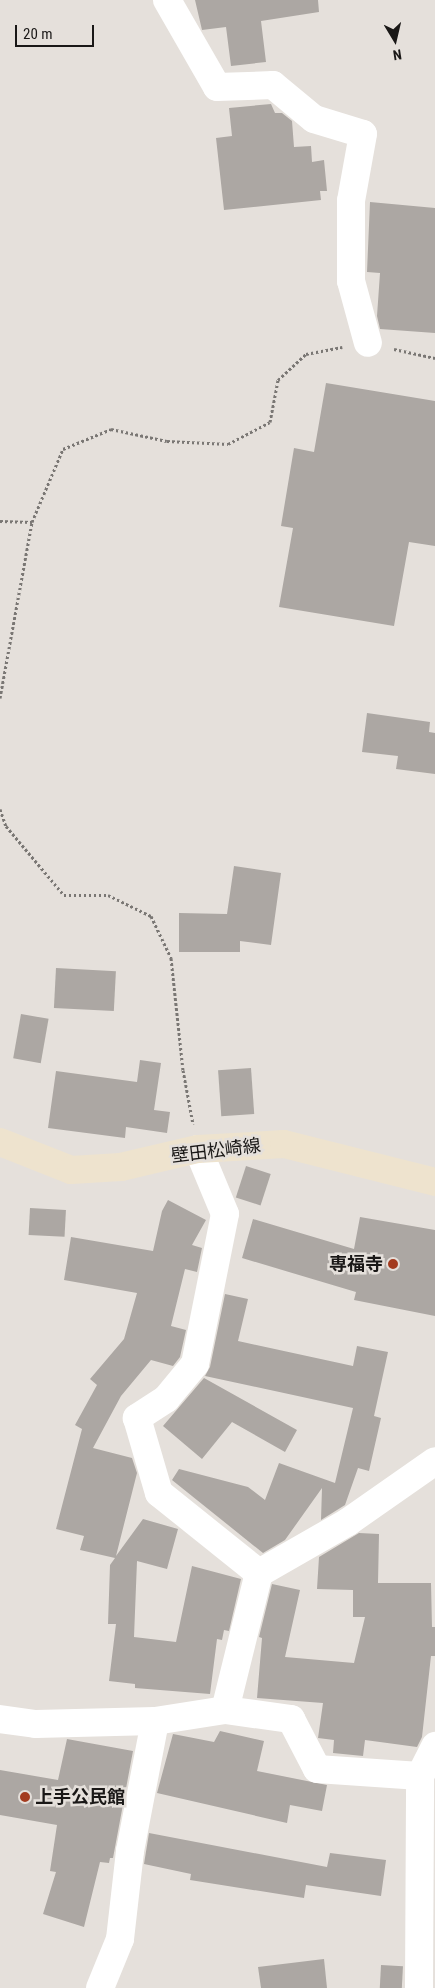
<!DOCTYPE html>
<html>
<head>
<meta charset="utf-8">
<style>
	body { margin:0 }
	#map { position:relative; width:435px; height:1988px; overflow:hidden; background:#e5e0db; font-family:"Roboto Condensed","Noto Sans JP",sans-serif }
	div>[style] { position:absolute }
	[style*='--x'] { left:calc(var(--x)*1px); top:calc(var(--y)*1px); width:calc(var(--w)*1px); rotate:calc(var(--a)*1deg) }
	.building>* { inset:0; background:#aca7a3; transform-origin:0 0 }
	.path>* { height:3px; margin-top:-1.5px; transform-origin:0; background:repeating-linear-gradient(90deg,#7a7774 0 2.5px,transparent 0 5px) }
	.street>* { height:28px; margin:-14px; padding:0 14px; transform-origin:14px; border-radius:14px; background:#fff }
	.secondary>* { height:28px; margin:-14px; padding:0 14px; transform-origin:14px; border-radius:14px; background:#eee3ce }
	.dots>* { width:14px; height:14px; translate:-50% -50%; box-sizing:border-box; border:2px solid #e5e0db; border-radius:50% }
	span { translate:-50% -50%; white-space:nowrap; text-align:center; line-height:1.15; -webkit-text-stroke:5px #e5e0db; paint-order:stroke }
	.street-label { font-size:18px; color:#1a1817 }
	.poi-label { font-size:18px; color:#1a1817; font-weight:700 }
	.right { translate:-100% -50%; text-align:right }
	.left { translate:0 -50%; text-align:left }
	.north { position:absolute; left:370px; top:15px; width:50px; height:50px; -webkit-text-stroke:4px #e5e0db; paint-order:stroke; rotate:171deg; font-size:14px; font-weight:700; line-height:20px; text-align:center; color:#1a1817 }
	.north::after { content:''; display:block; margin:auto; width:18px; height:22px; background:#1a1817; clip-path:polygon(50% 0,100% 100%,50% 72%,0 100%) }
	.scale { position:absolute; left:15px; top:25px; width:79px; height:22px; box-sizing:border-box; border:2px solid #1a1817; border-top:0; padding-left:6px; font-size:15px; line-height:18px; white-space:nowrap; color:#1a1817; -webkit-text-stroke:4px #e5e0db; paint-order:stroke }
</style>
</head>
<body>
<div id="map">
	<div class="building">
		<i style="clip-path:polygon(195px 0,318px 0,319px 12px,261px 21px,266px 62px,231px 66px,226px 27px,202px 30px)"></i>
		<i style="clip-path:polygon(271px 104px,275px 113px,282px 113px,292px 121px,294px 147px,311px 146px,312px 162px,324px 160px,327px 191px,320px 191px,321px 200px,224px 210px,216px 138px,232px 136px,229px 108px)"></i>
		<i style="clip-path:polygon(370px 202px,435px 208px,435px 333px,380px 329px,377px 316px,380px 273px,367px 272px)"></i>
		<i style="clip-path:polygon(326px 383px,435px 401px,435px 546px,409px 542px,394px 626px,279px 607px,293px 528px,281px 526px,294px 448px,314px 452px)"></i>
		<i style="clip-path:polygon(367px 713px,430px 722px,429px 732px,435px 733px,435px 774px,396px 769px,398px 756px,362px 752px)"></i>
		<i style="clip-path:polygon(234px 866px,281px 873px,271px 945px,240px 941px,240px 952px,179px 952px,179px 913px,227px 914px)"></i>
		<i style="left:56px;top:968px;width:60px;height:40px;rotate:3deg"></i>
		<i style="left:21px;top:1014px;width:28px;height:45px;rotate:10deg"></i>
		<i style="clip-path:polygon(140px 1060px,161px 1063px,154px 1110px,170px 1112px,167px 1133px,126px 1127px,125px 1138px,48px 1128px,56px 1071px,137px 1082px)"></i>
		<i style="left:251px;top:1068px;width:46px;height:33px;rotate:86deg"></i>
		<i style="left:246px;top:1166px;width:26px;height:33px;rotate:18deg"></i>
		<i style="clip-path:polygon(168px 1200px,206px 1220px,192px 1245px,202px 1248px,197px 1272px,185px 1269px,171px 1326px,186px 1330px,180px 1357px,173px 1366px,151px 1360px,121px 1396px,93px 1448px,132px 1458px,137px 1473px,116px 1556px,143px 1519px,178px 1529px,167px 1569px,137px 1561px,134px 1637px,176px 1642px,192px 1566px,241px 1579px,229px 1631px,224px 1630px,222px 1640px,217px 1639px,210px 1694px,135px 1688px,135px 1684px,109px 1681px,116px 1624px,108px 1624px,110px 1565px,115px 1558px,80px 1550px,84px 1536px,56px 1529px,82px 1429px,75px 1425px,97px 1385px,90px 1379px,124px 1339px,137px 1293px,64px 1280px,71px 1237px,153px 1251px,162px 1211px)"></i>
		<i style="left:30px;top:1208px;width:36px;height:27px;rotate:3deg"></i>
		<i style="clip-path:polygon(360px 1217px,435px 1230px,435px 1316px,354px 1300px,356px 1292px,242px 1258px,253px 1219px,354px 1249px)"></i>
		<i style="clip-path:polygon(225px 1294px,248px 1299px,238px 1341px,353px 1366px,357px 1346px,388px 1352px,374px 1416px,381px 1418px,369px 1471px,358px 1468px,345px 1505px,321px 1520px,322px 1488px,285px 1540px,263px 1553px,172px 1480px,179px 1469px,248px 1487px,265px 1500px,279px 1463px,335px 1483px,353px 1408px,205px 1376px,210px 1367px)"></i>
		<i style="clip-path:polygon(204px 1378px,297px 1430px,285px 1452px,232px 1422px,202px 1459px,163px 1426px)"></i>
		<i style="clip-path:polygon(359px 1533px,379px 1534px,378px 1583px,431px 1583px,432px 1627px,435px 1627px,435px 1656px,431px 1656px,422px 1737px,417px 1747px,365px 1740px,363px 1756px,333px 1753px,334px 1740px,318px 1738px,323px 1703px,257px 1698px,262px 1638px,259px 1637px,272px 1584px,300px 1590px,285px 1657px,354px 1663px,365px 1617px,353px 1617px,353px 1590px,317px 1589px,319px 1557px)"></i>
		<i style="clip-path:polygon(220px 1731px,264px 1741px,257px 1771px,327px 1785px,322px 1811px,290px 1805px,287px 1823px,157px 1793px,173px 1734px,214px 1742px)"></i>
		<i style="clip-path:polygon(67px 1739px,133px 1751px,113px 1858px,110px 1858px,109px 1863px,100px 1862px,84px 1927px,43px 1914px,56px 1872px,50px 1871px,57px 1825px,0 1815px,0 1770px,58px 1780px)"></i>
		<i style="clip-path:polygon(149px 1833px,327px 1867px,330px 1853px,386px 1860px,381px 1896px,306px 1885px,304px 1898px,190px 1880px,191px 1874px,144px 1864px)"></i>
		<i style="clip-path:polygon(324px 1959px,327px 1988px,261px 1988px,258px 1967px)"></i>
		<i style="left:381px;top:1965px;width:22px;height:23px;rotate:3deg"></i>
	</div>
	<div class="path">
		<i style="--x:394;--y:349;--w:42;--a:12.4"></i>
		<i style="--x:0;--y:521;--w:32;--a:2"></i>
		<i style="--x:0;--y:698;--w:179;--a:-79.7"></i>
		<i style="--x:32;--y:522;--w:79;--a:-67"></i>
		<i style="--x:63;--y:449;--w:52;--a:-22.6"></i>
		<i style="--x:111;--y:429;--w:57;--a:12.1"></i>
		<i style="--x:167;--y:441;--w:61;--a:2.8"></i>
		<i style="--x:228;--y:444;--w:47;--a:-27.6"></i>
		<i style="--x:270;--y:422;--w:43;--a:-79.2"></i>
		<i style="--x:278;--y:380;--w:38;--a:-43"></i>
		<i style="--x:306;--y:354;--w:37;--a:-11"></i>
		<i style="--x:0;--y:809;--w:18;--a:71"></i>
		<i style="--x:6;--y:826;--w:90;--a:50"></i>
		<i style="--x:64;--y:895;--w:44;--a:0"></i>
		<i style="--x:108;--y:895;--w:48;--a:26"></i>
		<i style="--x:151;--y:916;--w:47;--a:64.5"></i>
		<i style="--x:171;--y:958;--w:113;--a:83.9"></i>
		<i style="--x:183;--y:1070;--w:55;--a:79.5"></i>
	</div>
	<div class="street">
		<i style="--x:167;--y:0;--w:100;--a:60.1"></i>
		<i style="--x:217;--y:87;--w:56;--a:-2"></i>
		<i style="--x:273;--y:85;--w:53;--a:39.7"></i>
		<i style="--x:314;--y:119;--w:51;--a:17"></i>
		<i style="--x:363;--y:134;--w:68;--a:100.2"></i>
		<i style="--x:351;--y:201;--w:80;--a:90"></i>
		<i style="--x:351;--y:281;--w:64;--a:74.7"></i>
		<i style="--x:198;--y:1149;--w:70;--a:67.4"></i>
		<i style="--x:225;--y:1214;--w:153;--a:101.3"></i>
		<i style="--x:195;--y:1364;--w:45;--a:129.6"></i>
		<i style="--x:166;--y:1399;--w:35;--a:147"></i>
		<i style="--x:137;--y:1418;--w:78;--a:73.7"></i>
		<i style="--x:159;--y:1493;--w:128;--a:38.7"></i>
		<i style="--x:225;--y:1710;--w:141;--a:-76.1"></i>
		<i style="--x:259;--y:1573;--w:103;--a:-29.8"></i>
		<i style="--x:348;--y:1522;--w:106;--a:-35"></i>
		<i style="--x:0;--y:1719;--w:36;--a:8"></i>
		<i style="--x:36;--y:1724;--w:119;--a:-1.4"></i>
		<i style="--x:155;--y:1721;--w:71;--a:-8.9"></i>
		<i style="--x:225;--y:1710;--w:67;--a:7.8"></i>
		<i style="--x:291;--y:1719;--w:56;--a:62.5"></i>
		<i style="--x:317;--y:1769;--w:103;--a:3.9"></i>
		<i style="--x:100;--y:1988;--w:53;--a:-67.8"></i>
		<i style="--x:120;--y:1939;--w:89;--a:-83.5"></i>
		<i style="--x:130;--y:1851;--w:132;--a:-79.1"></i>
		<i style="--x:419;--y:1988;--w:212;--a:-89.7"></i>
		<i style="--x:420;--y:1776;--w:34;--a:-63"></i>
	</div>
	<div class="secondary">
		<i style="--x:0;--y:1142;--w:76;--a:21.5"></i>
		<i style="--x:71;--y:1170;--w:50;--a:-3.4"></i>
		<i style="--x:121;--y:1167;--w:79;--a:-13.2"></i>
		<i style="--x:198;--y:1149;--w:86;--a:-3.3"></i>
		<i style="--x:284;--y:1144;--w:156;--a:14.1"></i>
	</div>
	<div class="dots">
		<i style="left:393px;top:1264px;background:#a33b1f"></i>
		<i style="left:25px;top:1797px;background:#a33b1f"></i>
	</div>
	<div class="street-label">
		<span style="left:216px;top:1151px;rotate:-7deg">壁田松崎線</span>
	</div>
	<div class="poi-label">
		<span class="right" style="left:383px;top:1264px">専福寺</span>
		<span class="left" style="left:35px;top:1797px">上手公民館</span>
	</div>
	<div class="north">N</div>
	<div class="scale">20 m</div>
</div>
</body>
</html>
